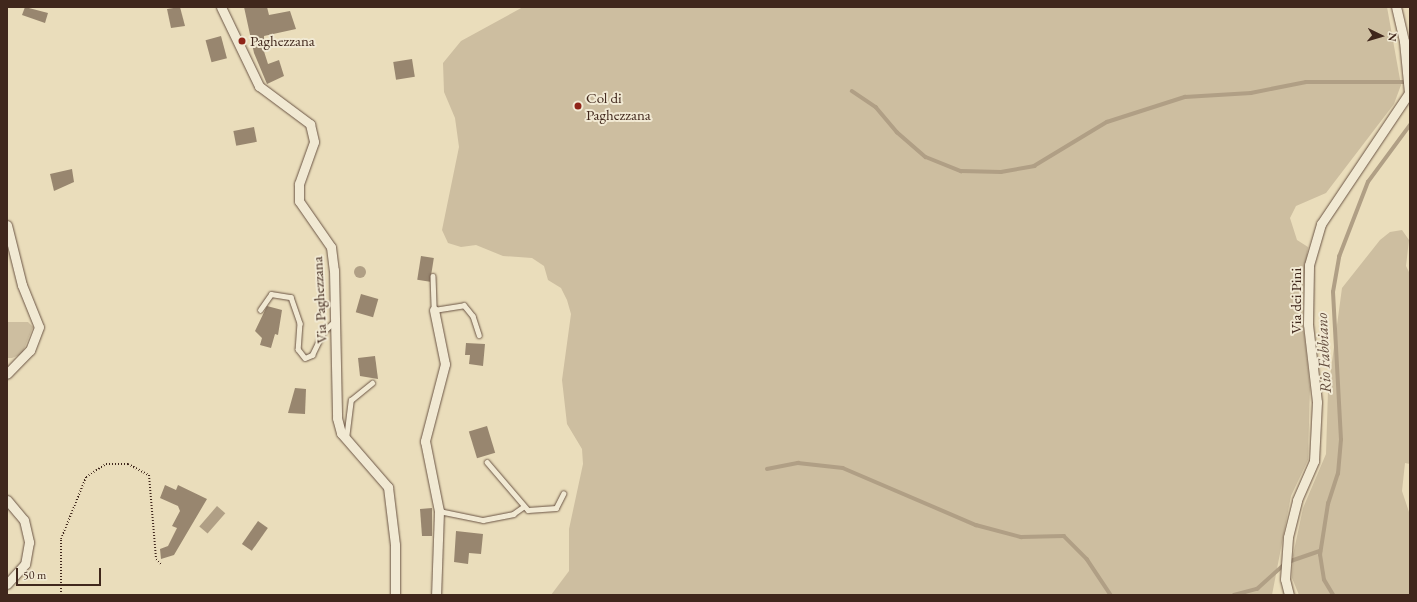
<!DOCTYPE html>
<html>
<head>
<meta charset="utf-8">
<style>
	body { margin:0 }
	#map { position:relative; width:1417px; height:602px; overflow:hidden; background:#eaddbb; font-family:"EB Garamond",serif }
	div>[style] { position:absolute }
	[style*='--x'] { left:calc(var(--x)*1px); top:calc(var(--y)*1px); width:calc(var(--w)*1px); rotate:calc(var(--a)*1deg) }
	.green>* { inset:0; background:#cdbea0 }
	.water>* { inset:0; background:#b09f85; transform-origin:0 0 }
	.round { border-radius:50% }
	.stream>* { height:3.5px; margin:-1.75px; padding:0 1.75px; transform-origin:1.75px; border-radius:1.75px; background:#b09f85 }
	.building>* { inset:0; background:#98866f; transform-origin:0 0 }
	.path>* { height:2px; margin-top:-1px; transform-origin:0; background:repeating-linear-gradient(90deg,#40271c 0 1px,transparent 0 3px) }
	.roads { filter:drop-shadow(0 0 1px #6a5444) drop-shadow(0 0 1px #6a5444) }
	.lane>* { height:4.5px; margin:-2.25px; padding:0 2.25px; transform-origin:2.25px; border-radius:2.25px; background:#f1e9d3 }
	.street>* { height:9px; margin:-4.5px; padding:0 4.5px; transform-origin:4.5px; border-radius:4.5px; background:#f1e9d3 }
	.dots>* { width:11px; height:11px; translate:-50% -50%; box-sizing:border-box; border:2px solid #f1e9d3; border-radius:50% }
	span { translate:-50% -50%; white-space:nowrap; text-align:center; line-height:1.15; -webkit-text-stroke:4px #f1e9d3; paint-order:stroke }
	.poi-label { font-size:15px; color:#40271c }
	.left { translate:0 -50%; text-align:left }
	.street-label { font-size:15px; color:#40271c }
	.water-label { font-size:16px; color:#624b3c; font-style:italic }
	.frame { position:absolute; inset:0; border:8px solid #40271c; pointer-events:none }
	.north { position:absolute; left:1361px; top:16px; width:40px; height:40px; -webkit-text-stroke:3px #f1e9d3; paint-order:stroke; rotate:95deg; font-size:11px; font-weight:700; line-height:16px; text-align:center; color:#40271c }
	.north::after { content:''; display:block; margin:auto; width:14px; height:18px; background:#40271c; clip-path:polygon(50% 0,100% 100%,50% 72%,0 100%) }
	.scale { position:absolute; left:16px; top:568px; width:85px; height:18px; box-sizing:border-box; border:2px solid #40271c; border-top:0; padding-left:5px; font-size:12px; line-height:14px; white-space:nowrap; color:#40271c; -webkit-text-stroke:3px #f1e9d3; paint-order:stroke }
</style>
</head>
<body>
<div id="map">
	<div class="green">
		<i style="clip-path:polygon(523px 7px,1387px 7px,1401px 85px,1394px 104px,1326px 193px,1296px 206px,1290px 218px,1297px 240px,1308px 247px,1301px 306px,1310px 387px,1308px 460px,1291px 496px,1272px 595px,551px 595px,569px 571px,569px 529px,583px 464px,582px 449px,567px 424px,562px 380px,571px 314px,567px 300px,561px 288px,548px 280px,544px 266px,532px 258px,503px 256px,476px 245px,461px 247px,448px 243px,442px 230px,459px 147px,455px 118px,444px 92px,443px 63px,461px 41px)"></i>
		<i style="clip-path:polygon(1402px 230px,1409px 240px,1406px 266px,1410px 274px,1410px 464px,1405px 463px,1402px 491px,1410px 515px,1410px 595px,1299px 595px,1292px 578px,1293px 555px,1303px 508px,1326px 454px,1328px 391px,1342px 288px,1380px 240px,1390px 232px)"></i>
		<i style="clip-path:polygon(7px 322px,28px 322px,33px 327px,22px 354px,12px 358px,7px 358px)"></i>
	</div>
	<div class="water">
		<i class="round" style="left:354px;top:266px;width:12px;height:12px"></i>
		<i style="left:217px;top:506px;width:11px;height:27px;rotate:41deg"></i>
	</div>
	<div class="stream">
		<i style="--x:852;--y:91;--w:29;--a:34"></i>
		<i style="--x:876;--y:107;--w:33;--a:50"></i>
		<i style="--x:897;--y:132;--w:38;--a:41"></i>
		<i style="--x:926;--y:157;--w:38;--a:22"></i>
		<i style="--x:961;--y:171;--w:40;--a:1.4"></i>
		<i style="--x:1001;--y:172;--w:34;--a:-10"></i>
		<i style="--x:1034;--y:166;--w:85;--a:-31.1"></i>
		<i style="--x:1107;--y:122;--w:82;--a:-17.8"></i>
		<i style="--x:1185;--y:97;--w:66;--a:-3.5"></i>
		<i style="--x:1251;--y:93;--w:56;--a:-11.3"></i>
		<i style="--x:1306;--y:82;--w:100;--a:0"></i>
		<i style="--x:767;--y:469;--w:32;--a:-11"></i>
		<i style="--x:798;--y:463;--w:45;--a:6.3"></i>
		<i style="--x:843;--y:468;--w:145;--a:23.2"></i>
		<i style="--x:976;--y:525;--w:47;--a:14.9"></i>
		<i style="--x:1021;--y:537;--w:43;--a:-1.3"></i>
		<i style="--x:1064;--y:536;--w:33;--a:45"></i>
		<i style="--x:1087;--y:559;--w:43;--a:56.3"></i>
		<i style="--x:1288;--y:562;--w:34;--a:-19"></i>
		<i style="--x:1234;--y:595;--w:24;--a:-15"></i>
		<i style="--x:1257;--y:589;--w:38;--a:-42"></i>
		<i style="--x:1333;--y:595;--w:17;--a:-121"></i>
		<i style="--x:1324;--y:580;--w:25;--a:-99"></i>
		<i style="--x:1320;--y:555;--w:52;--a:-81.1"></i>
		<i style="--x:1328;--y:504;--w:32;--a:-72"></i>
		<i style="--x:1338;--y:474;--w:34;--a:-85"></i>
		<i style="--x:1341;--y:440;--w:148;--a:-93.1"></i>
		<i style="--x:1333;--y:292;--w:36;--a:-80"></i>
		<i style="--x:1339;--y:257;--w:80;--a:-68.9"></i>
		<i style="--x:1368;--y:182;--w:71;--a:-53.6"></i>
	</div>
	<div class="building">
		<i style="clip-path:polygon(25px 7px,48px 13px,45px 23px,22px 15px)"></i>
		<i style="clip-path:polygon(180px 7px,185px 26px,171px 28px,167px 9px)"></i>
		<i style="clip-path:polygon(244px 7px,267px 7px,269px 15px,290px 11px,296px 29px,264px 36px,264px 42px,261px 42px,268px 64px,279px 60px,284px 76px,267px 84px,254px 53px)"></i>
		<i style="left:221px;top:36px;width:23px;height:16px;rotate:75deg"></i>
		<i style="left:412px;top:59px;width:18px;height:19px;rotate:81deg"></i>
		<i style="left:254px;top:127px;width:15px;height:21px;rotate:79deg"></i>
		<i style="clip-path:polygon(72px 169px,74px 182px,54px 191px,50px 174px)"></i>
		<i style="left:421px;top:256px;width:13px;height:24px;rotate:9deg"></i>
		<i style="left:361px;top:294px;width:18px;height:19px;rotate:16deg"></i>
		<i style="clip-path:polygon(267px 306px,282px 310px,278px 335px,275px 334px,271px 348px,260px 345px,262px 338px,255px 331px)"></i>
		<i style="clip-path:polygon(466px 343px,485px 344px,483px 366px,469px 364px,470px 355px,465px 355px)"></i>
		<i style="clip-path:polygon(375px 356px,378px 379px,360px 376px,358px 358px)"></i>
		<i style="clip-path:polygon(295px 388px,306px 389px,305px 414px,288px 413px)"></i>
		<i style="left:487px;top:426px;width:28px;height:19px;rotate:73deg"></i>
		<i style="clip-path:polygon(165px 485px,176px 490px,178px 485px,207px 499px,174px 555px,161px 559px,160px 549px,168px 546px,177px 528px,172px 526px,180px 511px,178px 506px,160px 498px)"></i>
		<i style="clip-path:polygon(432px 508px,432px 536px,422px 536px,420px 509px)"></i>
		<i style="left:258px;top:521px;width:12px;height:28px;rotate:35deg"></i>
		<i style="clip-path:polygon(456px 531px,483px 534px,481px 554px,469px 553px,468px 564px,454px 562px)"></i>
	</div>
	<div class="path">
		<i style="--x:61;--y:595;--w:56;--a:-90"></i>
		<i style="--x:61;--y:539;--w:67;--a:-68"></i>
		<i style="--x:86;--y:477;--w:24;--a:-33"></i>
		<i style="--x:106;--y:464;--w:22;--a:0"></i>
		<i style="--x:128;--y:464;--w:24;--a:28"></i>
		<i style="--x:149;--y:475;--w:84;--a:85.2"></i>
		<i style="--x:156;--y:559;--w:7;--a:45"></i>
	</div>
	<div class="roads">
		<div class="lane">
			<i style="--x:433;--y:276;--w:34;--a:88"></i>
			<i style="--x:434;--y:310;--w:30;--a:-9"></i>
			<i style="--x:464;--y:305;--w:14;--a:51"></i>
			<i style="--x:473;--y:316;--w:20;--a:72"></i>
			<i style="--x:260;--y:310;--w:19;--a:-55"></i>
			<i style="--x:271;--y:294;--w:20;--a:9"></i>
			<i style="--x:291;--y:297;--w:28;--a:71"></i>
			<i style="--x:300;--y:323;--w:26;--a:94"></i>
			<i style="--x:298;--y:349;--w:11;--a:52"></i>
			<i style="--x:305;--y:358;--w:8;--a:-23"></i>
			<i style="--x:312;--y:355;--w:25;--a:-64"></i>
			<i style="--x:323;--y:332;--w:16;--a:-43"></i>
			<i style="--x:346;--y:439;--w:39;--a:-83"></i>
			<i style="--x:351;--y:400;--w:27;--a:-39"></i>
			<i style="--x:487;--y:462;--w:63;--a:49.5"></i>
			<i style="--x:528;--y:510;--w:28;--a:-4"></i>
			<i style="--x:556;--y:508;--w:16;--a:-63"></i>
			<i style="--x:439;--y:511;--w:45;--a:11.6"></i>
			<i style="--x:483;--y:520;--w:31;--a:-11"></i>
			<i style="--x:513;--y:514;--w:12;--a:-35"></i>
		</div>
		<div class="street">
			<i style="--x:221;--y:7;--w:88;--a:64.3"></i>
			<i style="--x:259;--y:86;--w:64;--a:36.7"></i>
			<i style="--x:310;--y:124;--w:18;--a:77"></i>
			<i style="--x:314;--y:142;--w:45;--a:109.7"></i>
			<i style="--x:299;--y:184;--w:17;--a:90"></i>
			<i style="--x:299;--y:201;--w:56;--a:55.2"></i>
			<i style="--x:331;--y:247;--w:23;--a:83"></i>
			<i style="--x:334;--y:270;--w:148;--a:88.8"></i>
			<i style="--x:337;--y:418;--w:16;--a:75"></i>
			<i style="--x:341;--y:433;--w:72;--a:49"></i>
			<i style="--x:388;--y:487;--w:58;--a:83.1"></i>
			<i style="--x:395;--y:545;--w:50;--a:90"></i>
			<i style="--x:7;--y:225;--w:62;--a:76"></i>
			<i style="--x:22;--y:285;--w:45;--a:68"></i>
			<i style="--x:39;--y:327;--w:25;--a:111"></i>
			<i style="--x:30;--y:350;--w:33;--a:134"></i>
			<i style="--x:434;--y:310;--w:55;--a:78.5"></i>
			<i style="--x:445;--y:364;--w:80;--a:104.6"></i>
			<i style="--x:425;--y:441;--w:71;--a:78.7"></i>
			<i style="--x:439;--y:511;--w:84;--a:92"></i>
			<i style="--x:7;--y:500;--w:26;--a:50"></i>
			<i style="--x:24;--y:520;--w:23;--a:77"></i>
			<i style="--x:29;--y:542;--w:22;--a:100"></i>
			<i style="--x:25;--y:564;--w:27;--a:132"></i>
			<i style="--x:1289;--y:595;--w:16;--a:-104"></i>
			<i style="--x:1285;--y:579;--w:42;--a:-85.9"></i>
			<i style="--x:1288;--y:537;--w:38;--a:-76"></i>
			<i style="--x:1297;--y:500;--w:43;--a:-66.4"></i>
			<i style="--x:1314;--y:461;--w:59;--a:-87.1"></i>
			<i style="--x:1317;--y:402;--w:79;--a:-96.6"></i>
			<i style="--x:1308;--y:324;--w:59;--a:-89"></i>
			<i style="--x:1309;--y:265;--w:43;--a:-73.7"></i>
			<i style="--x:1321;--y:224;--w:158;--a:-56.1"></i>
			<i style="--x:1409;--y:93;--w:52;--a:-95.5"></i>
			<i style="--x:1404;--y:41;--w:35;--a:-103"></i>
		</div>
	</div>
	<div class="dots">
		<i style="left:242px;top:41px;background:#8f2418"></i>
		<i style="left:578px;top:106px;background:#8f2418"></i>
	</div>
	<div class="poi-label">
		<span class="left" style="left:250px;top:41px">Paghezzana</span>
		<span class="left" style="left:586px;top:106px">Col di<br>Paghezzana</span>
	</div>
	<div class="street-label">
		<span style="left:319px;top:300px;rotate:-93deg">Via Paghezzana</span>
		<span style="left:1296px;top:301px;rotate:-90deg">Via dei Pini</span>
	</div>
	<div class="water-label">
		<span style="left:1324px;top:353px;rotate:-93deg">Rio Fabbiano</span>
	</div>
	<div class="frame"></div>
	<div class="north">N</div>
	<div class="scale">50 m</div>
</div>
</body>
</html>
